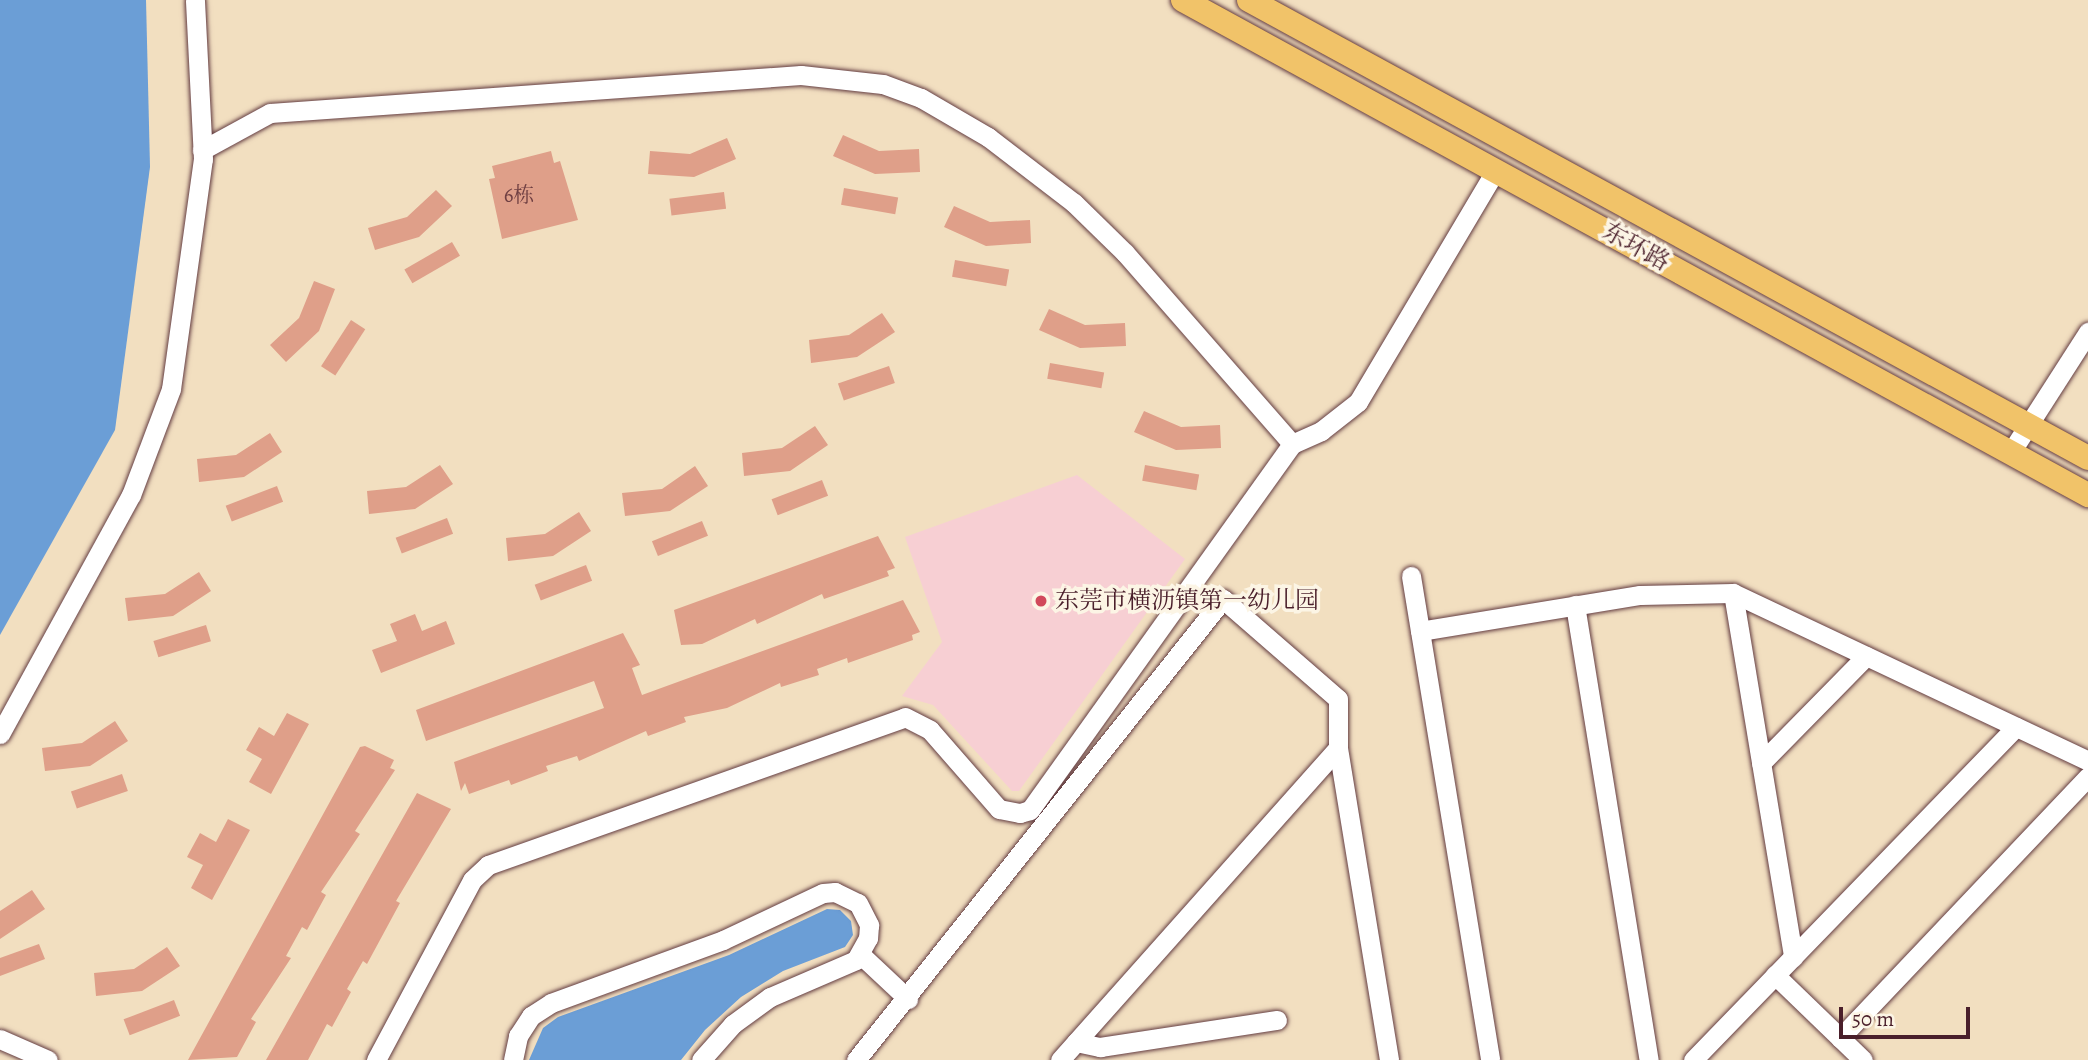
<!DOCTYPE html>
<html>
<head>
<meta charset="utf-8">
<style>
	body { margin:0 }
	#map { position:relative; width:2088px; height:1060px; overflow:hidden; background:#f2dfc0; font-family:Alegreya,"Noto Serif SC",serif }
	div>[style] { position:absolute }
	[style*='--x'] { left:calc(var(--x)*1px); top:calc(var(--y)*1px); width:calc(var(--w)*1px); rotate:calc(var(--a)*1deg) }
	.built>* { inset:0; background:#f7cfd3 }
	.water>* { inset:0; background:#6b9ed6 }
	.building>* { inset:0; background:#df9f89; transform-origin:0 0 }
	.roads { filter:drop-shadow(0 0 2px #633c41) drop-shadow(0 0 2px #633c41) }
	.minor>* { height:19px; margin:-9.5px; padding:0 9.5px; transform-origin:9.5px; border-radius:9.5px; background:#fff }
	.major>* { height:24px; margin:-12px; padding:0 12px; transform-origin:12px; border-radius:12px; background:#f1c369 }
	.dots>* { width:19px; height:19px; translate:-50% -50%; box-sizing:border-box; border:4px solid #fcf5e5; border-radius:50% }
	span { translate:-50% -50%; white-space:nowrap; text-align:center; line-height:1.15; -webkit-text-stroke:7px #fcf5e5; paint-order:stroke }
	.number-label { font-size:21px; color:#6f3f42 }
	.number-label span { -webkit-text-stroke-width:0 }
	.street-label { font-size:24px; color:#4a1f2b }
	.poi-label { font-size:24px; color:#4a1f2b }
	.left { translate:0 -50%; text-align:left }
	.scale { position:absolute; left:1839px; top:1007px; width:131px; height:32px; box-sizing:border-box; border:4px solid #4a1f2b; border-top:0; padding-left:9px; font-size:21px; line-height:24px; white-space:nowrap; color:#4a1f2b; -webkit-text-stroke:5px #fcf5e5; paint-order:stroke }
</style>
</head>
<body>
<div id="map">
	<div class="built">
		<i style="clip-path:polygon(1077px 475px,1185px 559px,1019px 791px,1012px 791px,933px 705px,902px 696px,942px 642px,905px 537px)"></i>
	</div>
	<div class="water">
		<i style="clip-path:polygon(0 0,146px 0,150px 167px,115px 430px,0 635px)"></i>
		<i style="clip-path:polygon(827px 909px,840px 910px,851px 921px,853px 935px,845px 947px,783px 971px,741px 997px,705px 1030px,681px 1060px,529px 1060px,543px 1028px,558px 1017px,729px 955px)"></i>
	</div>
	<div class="building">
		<i style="clip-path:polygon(843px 135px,879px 151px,919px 149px,920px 172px,875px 174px,833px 156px)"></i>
		<i style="clip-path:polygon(727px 138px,736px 159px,694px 177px,648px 174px,650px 151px,690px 154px)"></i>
		<i style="clip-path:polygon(551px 151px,554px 163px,560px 161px,578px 220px,502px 239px,489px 179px,495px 178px,492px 166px)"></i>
		<i style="left:844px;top:188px;width:55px;height:17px;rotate:10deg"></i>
		<i style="clip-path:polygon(436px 190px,452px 206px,419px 237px,375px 250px,368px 228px,407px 217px)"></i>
		<i style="left:724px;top:192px;width:17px;height:55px;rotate:83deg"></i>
		<i style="clip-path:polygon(954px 206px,990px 222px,1030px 220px,1031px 243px,986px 246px,944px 227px)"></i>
		<i style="left:452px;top:242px;width:16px;height:55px;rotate:60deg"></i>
		<i style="left:955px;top:260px;width:55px;height:17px;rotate:10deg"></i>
		<i style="clip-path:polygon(314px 281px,335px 289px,319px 331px,286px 362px,270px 345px,299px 318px)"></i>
		<i style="clip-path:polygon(1049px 309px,1085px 325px,1125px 323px,1126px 346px,1080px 348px,1039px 330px)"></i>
		<i style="clip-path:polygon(882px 313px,895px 332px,857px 357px,811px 363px,809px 340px,849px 335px)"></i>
		<i style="left:351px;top:320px;width:17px;height:55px;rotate:33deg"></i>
		<i style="left:1050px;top:363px;width:55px;height:16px;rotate:10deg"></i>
		<i style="left:889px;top:366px;width:18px;height:54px;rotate:71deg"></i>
		<i style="clip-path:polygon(1144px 411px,1181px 427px,1220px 425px,1221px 448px,1176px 450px,1134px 432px)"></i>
		<i style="clip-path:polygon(815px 426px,828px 445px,790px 471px,744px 476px,742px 453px,782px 448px)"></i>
		<i style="clip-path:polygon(270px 433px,282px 452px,244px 477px,199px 482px,197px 459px,236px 455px)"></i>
		<i style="clip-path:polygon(440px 465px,453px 484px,415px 509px,369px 514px,367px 491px,406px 487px)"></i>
		<i style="left:1145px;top:465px;width:55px;height:16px;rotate:10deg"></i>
		<i style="clip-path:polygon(695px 466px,708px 486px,670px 511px,625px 516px,622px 493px,662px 489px)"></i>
		<i style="left:822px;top:480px;width:17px;height:54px;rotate:69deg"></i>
		<i style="left:277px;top:486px;width:17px;height:55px;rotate:69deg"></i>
		<i style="clip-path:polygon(579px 512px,591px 531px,553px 556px,508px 561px,506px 538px,545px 534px)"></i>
		<i style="left:447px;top:518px;width:17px;height:55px;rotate:69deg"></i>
		<i style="left:702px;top:521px;width:16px;height:54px;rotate:68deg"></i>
		<i style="clip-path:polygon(878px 536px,895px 568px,887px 571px,889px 576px,824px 599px,822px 594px,757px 624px,755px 619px,702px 644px,681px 645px,674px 610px)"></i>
		<i style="left:586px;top:565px;width:17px;height:55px;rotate:69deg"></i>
		<i style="clip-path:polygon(199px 572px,211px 591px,173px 616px,128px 621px,125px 598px,165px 594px)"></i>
		<i style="clip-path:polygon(903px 600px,920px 632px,912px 635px,913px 640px,848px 663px,847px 658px,817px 669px,819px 675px,781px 687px,780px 683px,727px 708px,684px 717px,686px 722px,648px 736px,646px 731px,579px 761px,577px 756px,546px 766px,548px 771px,511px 785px,509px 780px,469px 794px,465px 783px,461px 791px,454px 762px,604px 708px,594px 681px,426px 741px,416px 710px,623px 633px,640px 665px,632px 668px,642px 695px)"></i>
		<i style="clip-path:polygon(415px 614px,422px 631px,446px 621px,455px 644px,381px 673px,372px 650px,397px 641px,390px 624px)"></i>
		<i style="left:206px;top:625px;width:17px;height:55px;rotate:73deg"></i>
		<i style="clip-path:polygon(287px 713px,309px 724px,271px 794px,249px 782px,262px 759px,246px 750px,259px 727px,274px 736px)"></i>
		<i style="clip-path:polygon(115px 721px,128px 741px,90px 766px,45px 771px,42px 748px,82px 743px)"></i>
		<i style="clip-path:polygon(365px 746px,394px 760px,390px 768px,395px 770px,355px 831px,360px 834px,321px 892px,326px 895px,307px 930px,302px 927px,286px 956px,291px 958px,251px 1019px,256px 1022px,237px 1057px,188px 1060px,360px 747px)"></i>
		<i style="left:122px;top:774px;width:18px;height:54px;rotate:71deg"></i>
		<i style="clip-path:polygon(417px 793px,451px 809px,396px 901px,400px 903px,367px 964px,363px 961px,347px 989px,351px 992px,332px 1027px,327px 1024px,308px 1060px,266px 1060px)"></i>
		<i style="clip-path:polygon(228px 819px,250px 830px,212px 900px,191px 888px,203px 865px,187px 857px,200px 833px,216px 842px)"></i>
		<i style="clip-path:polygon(32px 890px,45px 909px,0 939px,0 911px)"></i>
		<i style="clip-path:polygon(39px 944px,45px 959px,0 976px,0 958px)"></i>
		<i style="clip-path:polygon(167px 947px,180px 966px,142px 991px,96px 996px,94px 973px,134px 969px)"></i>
		<i style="left:174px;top:1000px;width:17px;height:54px;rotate:69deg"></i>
	</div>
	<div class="roads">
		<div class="minor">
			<i style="--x:202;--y:150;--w:77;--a:-28.6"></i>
			<i style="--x:270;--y:113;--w:532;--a:-4.09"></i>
			<i style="--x:801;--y:75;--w:82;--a:6.3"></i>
			<i style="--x:883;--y:84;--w:40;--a:20.2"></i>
			<i style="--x:921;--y:98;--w:78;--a:30.2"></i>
			<i style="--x:988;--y:137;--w:108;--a:37.5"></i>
			<i style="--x:1074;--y:203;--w:71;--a:44.4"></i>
			<i style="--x:1125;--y:253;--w:254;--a:48.8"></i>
			<i style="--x:2011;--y:452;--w:143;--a:-57.3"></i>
			<i style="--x:1411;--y:576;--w:490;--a:80.7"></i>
			<i style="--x:1733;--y:593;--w:369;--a:80.6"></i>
			<i style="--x:1575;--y:605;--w:461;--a:80.8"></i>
			<i style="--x:1420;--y:631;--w:223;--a:-9.3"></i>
			<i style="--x:1640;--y:595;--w:93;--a:-1.2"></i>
			<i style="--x:1733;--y:593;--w:393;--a:25.3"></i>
			<i style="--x:0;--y:734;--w:273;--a:-61.3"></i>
			<i style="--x:131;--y:495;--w:113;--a:-69.3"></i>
			<i style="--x:171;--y:389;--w:232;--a:-82.1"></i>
			<i style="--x:203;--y:159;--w:159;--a:-92.9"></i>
			<i style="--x:1761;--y:763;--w:150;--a:-45.5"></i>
			<i style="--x:860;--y:954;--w:66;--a:43.2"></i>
			<i style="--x:1775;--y:975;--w:122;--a:44"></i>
			<i style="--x:1840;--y:1038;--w:360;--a:-46.5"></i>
			<i style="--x:0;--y:1039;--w:52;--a:23.6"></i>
			<i style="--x:1076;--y:1042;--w:25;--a:12"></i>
			<i style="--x:1100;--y:1047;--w:179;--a:-8.7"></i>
			<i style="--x:376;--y:1060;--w:204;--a:-61.9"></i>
			<i style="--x:472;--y:880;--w:22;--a:-43"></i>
			<i style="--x:488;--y:865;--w:442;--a:-19.5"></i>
			<i style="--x:905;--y:717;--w:28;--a:27"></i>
			<i style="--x:930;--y:730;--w:105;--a:48.9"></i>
			<i style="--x:999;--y:809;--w:21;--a:11"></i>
			<i style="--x:1020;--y:813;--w:10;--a:-17"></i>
			<i style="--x:1030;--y:810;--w:450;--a:-54.4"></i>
			<i style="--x:1292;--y:444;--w:32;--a:-24"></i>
			<i style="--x:1321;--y:431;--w:47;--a:-38.1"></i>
			<i style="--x:1358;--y:402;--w:269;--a:-59.3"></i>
			<i style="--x:513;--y:1060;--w:25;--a:-78"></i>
			<i style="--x:518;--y:1036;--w:24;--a:-57"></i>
			<i style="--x:531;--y:1016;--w:24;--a:-33"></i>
			<i style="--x:551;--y:1003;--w:183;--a:-20.1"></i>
			<i style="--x:723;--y:940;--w:110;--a:-25.2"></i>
			<i style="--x:823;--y:893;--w:12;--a:-5"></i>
			<i style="--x:835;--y:892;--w:25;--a:26"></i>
			<i style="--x:858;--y:903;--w:25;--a:63"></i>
			<i style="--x:869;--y:925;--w:13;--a:94"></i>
			<i style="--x:868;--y:938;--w:25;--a:119"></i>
			<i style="--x:856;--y:960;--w:94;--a:156.7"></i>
			<i style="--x:770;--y:997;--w:46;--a:143.9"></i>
			<i style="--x:733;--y:1024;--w:48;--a:131.6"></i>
			<i style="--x:856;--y:1060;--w:589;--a:-51.48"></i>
			<i style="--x:1223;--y:599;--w:152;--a:41"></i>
			<i style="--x:1338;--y:699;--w:49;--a:90"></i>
			<i style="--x:1338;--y:748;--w:316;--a:80.7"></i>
			<i style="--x:1060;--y:1060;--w:418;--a:-48.3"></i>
			<i style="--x:1693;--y:1060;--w:464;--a:-45.9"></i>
		</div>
		<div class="major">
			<i style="--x:1183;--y:0;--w:1032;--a:28.68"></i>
			<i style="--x:1249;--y:0;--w:956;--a:28.63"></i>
		</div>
	</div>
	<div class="dots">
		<i style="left:1041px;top:601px;background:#d1495b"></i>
	</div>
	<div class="number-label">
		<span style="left:519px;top:195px">6栋</span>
	</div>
	<div class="street-label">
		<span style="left:1636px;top:247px;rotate:29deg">东环路</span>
	</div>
	<div class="poi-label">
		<span class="left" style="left:1055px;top:601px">东莞市横沥镇第一幼儿园</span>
	</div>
	<div class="scale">50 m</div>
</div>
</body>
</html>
